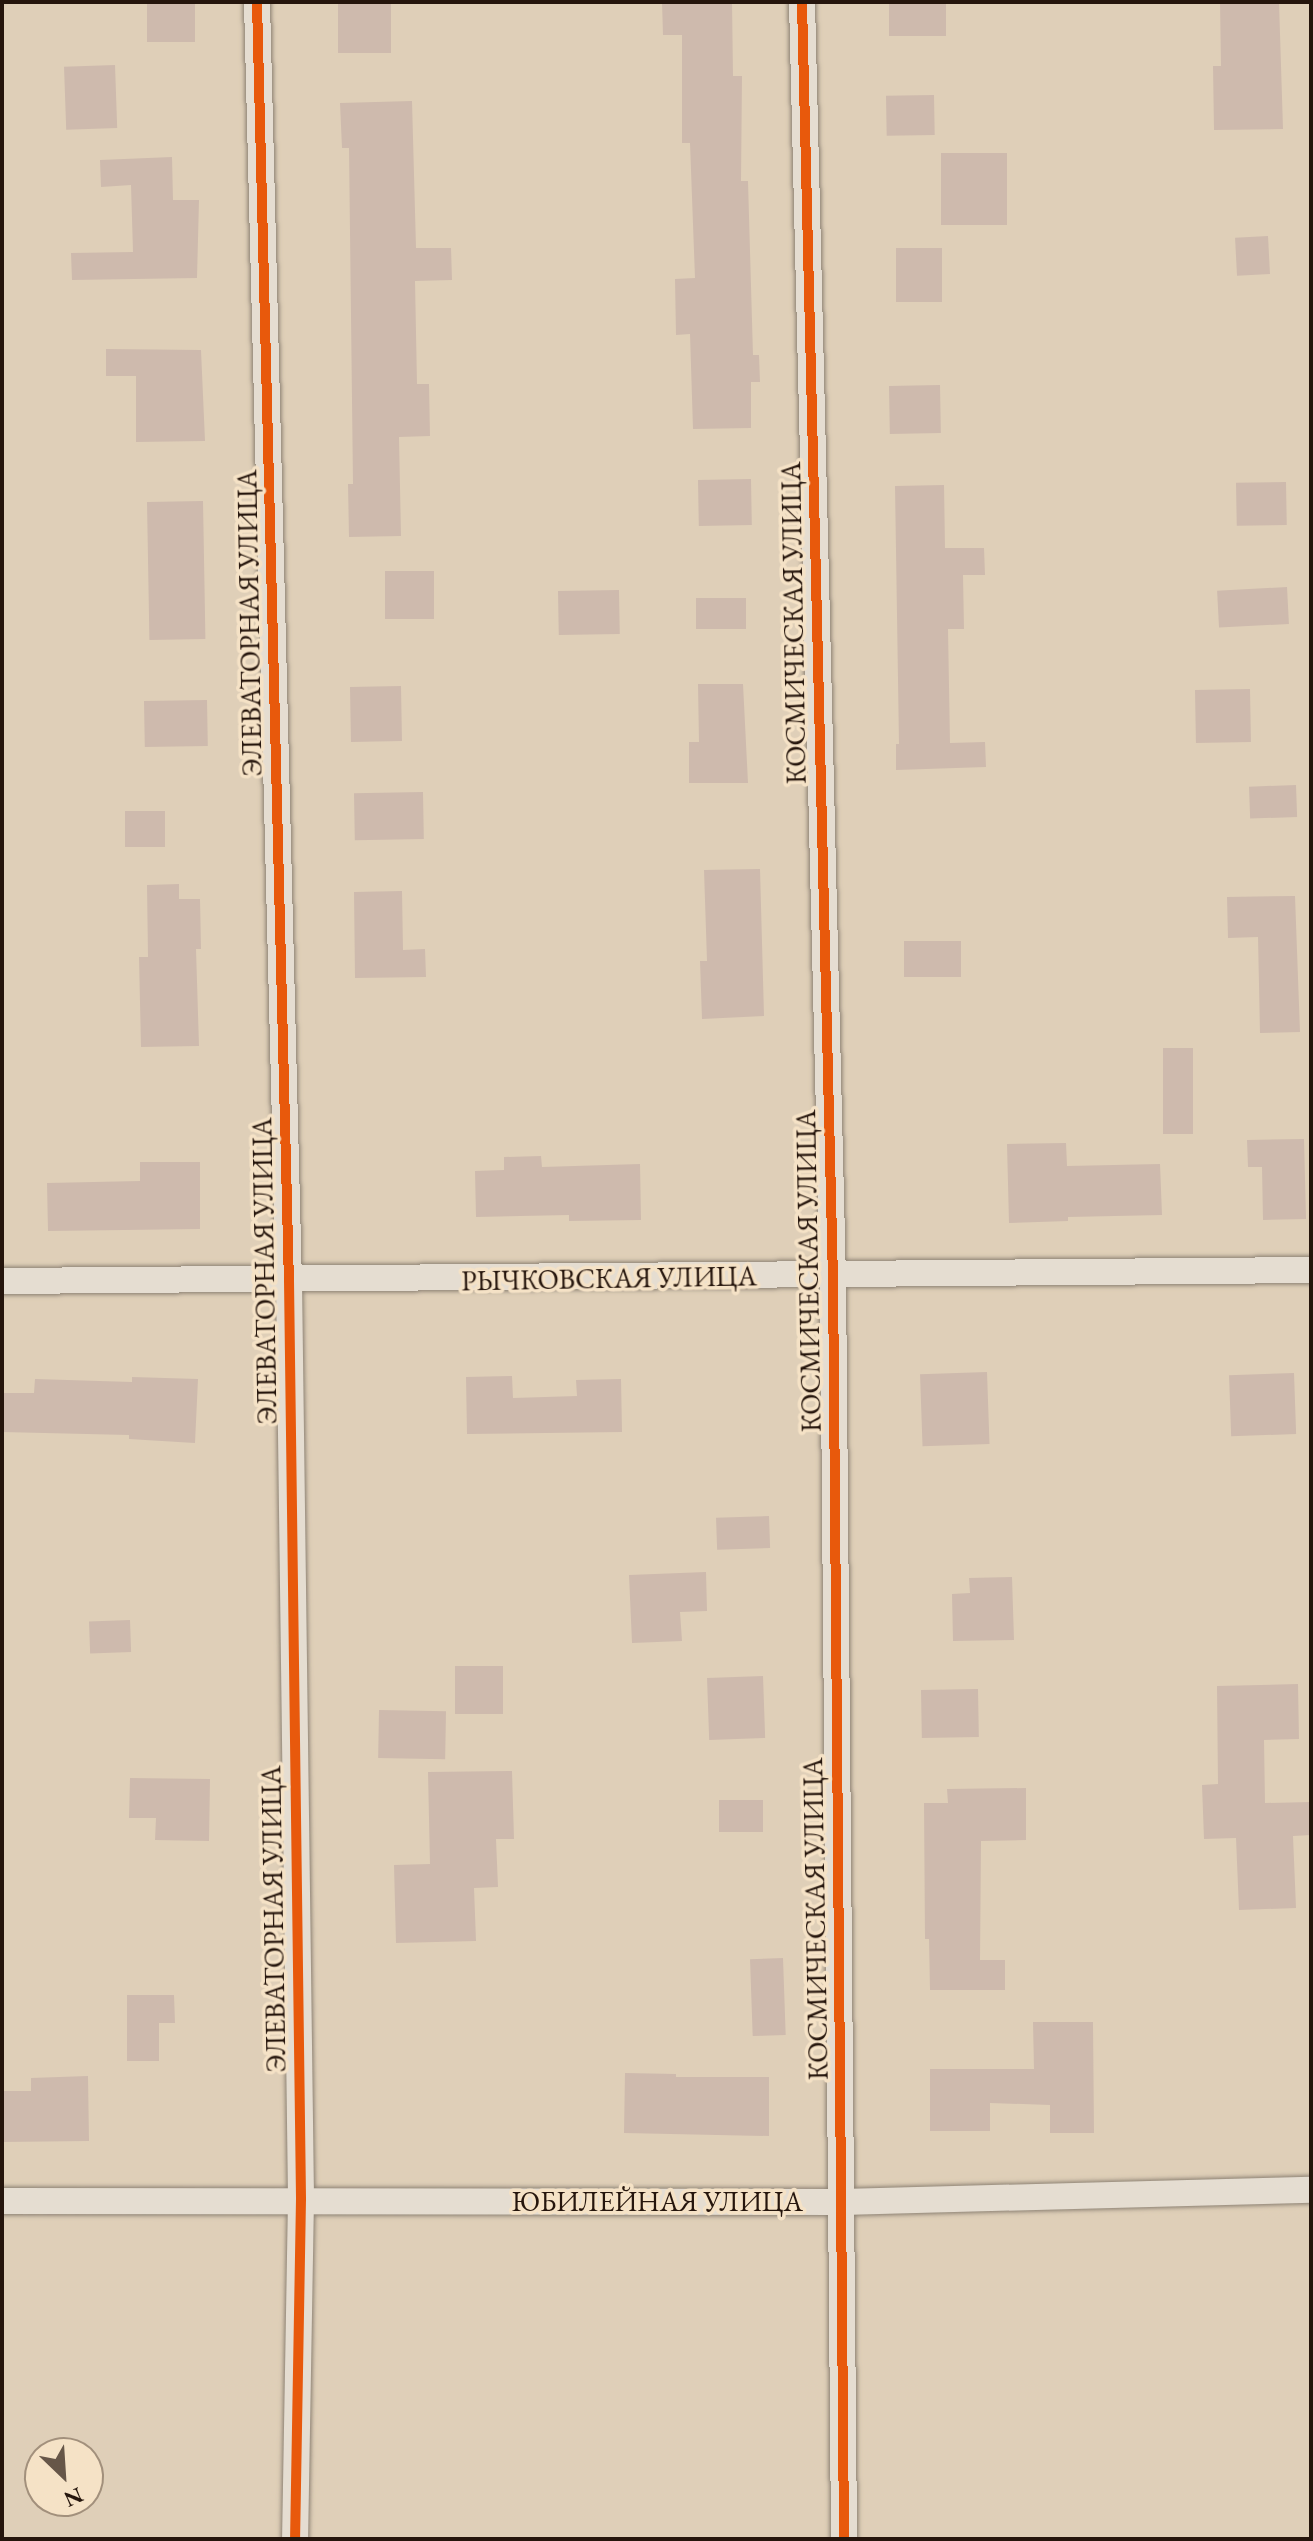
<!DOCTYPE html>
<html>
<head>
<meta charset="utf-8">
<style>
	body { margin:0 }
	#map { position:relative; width:1313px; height:2541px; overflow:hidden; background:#dfcfb8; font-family:"EB Garamond",serif }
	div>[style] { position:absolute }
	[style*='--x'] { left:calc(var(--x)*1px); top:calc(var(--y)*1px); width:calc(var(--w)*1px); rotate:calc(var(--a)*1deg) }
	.building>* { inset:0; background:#cebaad; transform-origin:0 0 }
	.roads { filter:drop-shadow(0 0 2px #8e8375) drop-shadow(0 0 2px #8e8375) }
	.minor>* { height:26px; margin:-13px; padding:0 13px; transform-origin:13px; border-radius:13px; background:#e5ddd1 }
	.cycleway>* { height:10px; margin:-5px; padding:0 5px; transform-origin:5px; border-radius:5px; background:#e8590c }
	span { translate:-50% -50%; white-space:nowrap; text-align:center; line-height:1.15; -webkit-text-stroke:7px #f5e2c6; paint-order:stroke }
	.street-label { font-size:28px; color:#25150c }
	.frame { position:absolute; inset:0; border:4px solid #25150c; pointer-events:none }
	.north { position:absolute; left:24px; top:2437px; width:80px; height:80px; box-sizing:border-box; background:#f5e2c6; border:2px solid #a2907c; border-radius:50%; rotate:155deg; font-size:22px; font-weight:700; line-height:32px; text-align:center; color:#25150c }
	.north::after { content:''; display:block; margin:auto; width:28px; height:36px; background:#665648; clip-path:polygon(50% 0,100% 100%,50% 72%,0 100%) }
</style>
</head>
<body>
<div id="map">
	<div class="building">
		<i style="left:147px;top:2px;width:48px;height:40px"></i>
		<i style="left:338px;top:2px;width:53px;height:51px"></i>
		<i style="clip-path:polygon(662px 2px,732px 2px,733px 76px,742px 76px,741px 181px,748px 181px,753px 355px,759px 355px,760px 382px,751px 382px,751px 428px,693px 429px,690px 334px,676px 335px,675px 279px,695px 278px,690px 143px,682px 143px,682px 35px,663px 35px)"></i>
		<i style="left:889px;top:2px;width:57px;height:34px"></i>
		<i style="clip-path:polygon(1220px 2px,1279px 2px,1283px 129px,1214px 130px,1213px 66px,1221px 66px)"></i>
		<i style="left:115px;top:65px;width:63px;height:51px;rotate:88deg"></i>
		<i style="left:934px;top:95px;width:40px;height:48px;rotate:89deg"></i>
		<i style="clip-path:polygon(412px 101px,416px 248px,451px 248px,452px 280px,415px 281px,417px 384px,429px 384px,430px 436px,399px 437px,401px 536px,349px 537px,348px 484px,353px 484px,349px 148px,342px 148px,340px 103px)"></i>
		<i style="left:941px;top:153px;width:66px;height:72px"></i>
		<i style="clip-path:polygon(172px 157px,173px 200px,199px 200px,197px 278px,72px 280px,71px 253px,133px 252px,131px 185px,101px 187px,100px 160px)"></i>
		<i style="left:1268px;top:236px;width:38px;height:33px;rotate:87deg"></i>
		<i style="left:896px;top:248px;width:46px;height:54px"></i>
		<i style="clip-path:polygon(106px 349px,201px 350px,205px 441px,136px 442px,136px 376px,106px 376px)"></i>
		<i style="left:940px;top:385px;width:48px;height:51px;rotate:89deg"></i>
		<i style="left:751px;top:479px;width:46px;height:53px;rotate:89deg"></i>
		<i style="left:1286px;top:482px;width:43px;height:50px;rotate:89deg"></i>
		<i style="clip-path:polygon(944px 485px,945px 548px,984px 548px,985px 575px,963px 575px,964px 629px,948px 629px,950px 743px,985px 742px,986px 767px,896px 770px,896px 744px,899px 744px,895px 486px)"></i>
		<i style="left:203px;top:501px;width:138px;height:56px;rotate:89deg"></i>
		<i style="left:385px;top:571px;width:49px;height:48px"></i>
		<i style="left:1287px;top:587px;width:37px;height:70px;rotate:87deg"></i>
		<i style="left:619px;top:590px;width:44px;height:61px;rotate:89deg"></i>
		<i style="left:696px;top:598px;width:50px;height:31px"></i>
		<i style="clip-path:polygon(698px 684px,743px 684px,748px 783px,689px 783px,689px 742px,699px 742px)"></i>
		<i style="left:401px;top:686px;width:55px;height:51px;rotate:89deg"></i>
		<i style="left:1250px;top:689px;width:53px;height:55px;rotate:89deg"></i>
		<i style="left:207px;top:700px;width:46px;height:63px;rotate:89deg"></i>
		<i style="left:1296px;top:785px;width:32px;height:47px;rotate:88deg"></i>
		<i style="left:423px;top:792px;width:47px;height:69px;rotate:89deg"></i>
		<i style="left:165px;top:811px;width:36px;height:40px;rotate:90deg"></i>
		<i style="clip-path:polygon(760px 869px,764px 1016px,702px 1019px,700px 961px,707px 961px,704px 870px)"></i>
		<i style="clip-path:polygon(179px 884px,179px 899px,200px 899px,201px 949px,196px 949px,199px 1046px,141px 1047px,139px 957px,148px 957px,147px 885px)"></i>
		<i style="clip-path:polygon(402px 891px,403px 950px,425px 949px,426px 977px,355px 978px,354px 892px)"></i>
		<i style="clip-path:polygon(1295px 896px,1300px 1032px,1260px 1033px,1258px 937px,1228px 938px,1227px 897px)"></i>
		<i style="left:961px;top:941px;width:36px;height:57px;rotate:90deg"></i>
		<i style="left:1163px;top:1048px;width:30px;height:86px"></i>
		<i style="clip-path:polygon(1304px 1139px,1306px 1219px,1263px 1220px,1262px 1167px,1248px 1167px,1247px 1140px)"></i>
		<i style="clip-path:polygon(1066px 1143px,1067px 1166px,1160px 1164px,1162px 1215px,1068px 1217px,1068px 1221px,1009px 1223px,1007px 1144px)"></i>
		<i style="clip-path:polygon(541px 1156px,542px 1167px,640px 1164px,641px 1220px,569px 1221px,569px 1215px,476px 1217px,475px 1171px,504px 1170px,504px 1157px)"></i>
		<i style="clip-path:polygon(140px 1162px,200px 1162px,200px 1229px,48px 1231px,47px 1183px,140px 1181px)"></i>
		<i style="left:987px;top:1372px;width:72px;height:67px;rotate:88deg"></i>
		<i style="left:1294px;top:1373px;width:61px;height:65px;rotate:88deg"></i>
		<i style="clip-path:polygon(512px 1376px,513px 1398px,577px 1396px,576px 1380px,621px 1379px,622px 1432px,467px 1434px,466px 1377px)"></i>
		<i style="clip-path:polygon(132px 1377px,198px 1379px,195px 1443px,129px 1439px,129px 1435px,2px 1432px,2px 1393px,34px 1393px,35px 1379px,132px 1382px)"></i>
		<i style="left:769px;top:1516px;width:32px;height:53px;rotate:88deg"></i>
		<i style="clip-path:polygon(706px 1572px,707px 1611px,680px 1612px,682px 1641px,632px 1643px,629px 1575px)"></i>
		<i style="clip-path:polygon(1012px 1577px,1014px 1640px,953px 1641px,952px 1594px,970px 1593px,969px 1578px)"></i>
		<i style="left:130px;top:1620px;width:32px;height:41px;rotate:88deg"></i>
		<i style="left:455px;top:1666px;width:48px;height:48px"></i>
		<i style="left:763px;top:1676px;width:62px;height:56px;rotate:88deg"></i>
		<i style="clip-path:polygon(1298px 1684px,1299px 1739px,1264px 1740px,1265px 1803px,1311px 1802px,1311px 1835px,1293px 1836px,1296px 1908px,1239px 1910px,1236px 1838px,1204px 1839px,1202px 1785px,1218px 1784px,1217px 1686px)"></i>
		<i style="left:978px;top:1689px;width:48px;height:57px;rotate:89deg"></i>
		<i style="left:379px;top:1710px;width:67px;height:48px;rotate:1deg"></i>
		<i style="clip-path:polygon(512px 1771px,514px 1839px,496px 1839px,498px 1887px,474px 1888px,476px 1941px,396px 1943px,394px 1865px,430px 1864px,428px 1772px)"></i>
		<i style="clip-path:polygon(130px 1778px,210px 1779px,209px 1841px,155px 1840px,156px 1818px,129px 1818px)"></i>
		<i style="clip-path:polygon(1026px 1788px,1026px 1840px,981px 1841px,980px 1960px,1005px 1960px,1005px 1990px,930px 1990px,929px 1939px,925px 1939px,924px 1803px,948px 1803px,947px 1789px)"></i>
		<i style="left:763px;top:1800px;width:32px;height:44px;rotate:90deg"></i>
		<i style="left:783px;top:1958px;width:77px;height:33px;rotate:88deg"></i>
		<i style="clip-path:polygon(127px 1995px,174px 1995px,175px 2023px,159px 2023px,159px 2061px,127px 2061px)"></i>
		<i style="clip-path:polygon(1033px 2022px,1093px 2022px,1094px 2133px,1050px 2133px,1050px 2105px,990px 2103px,990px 2131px,930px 2131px,930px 2069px,1034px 2069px)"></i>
		<i style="clip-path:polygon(625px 2073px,676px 2074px,676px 2077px,769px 2077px,769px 2136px,624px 2133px)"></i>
		<i style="clip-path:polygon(88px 2076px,89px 2141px,2px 2142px,2px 2091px,31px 2091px,31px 2078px)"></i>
	</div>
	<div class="roads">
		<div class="minor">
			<i style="--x:257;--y:2;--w:1279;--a:88.57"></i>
			<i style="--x:289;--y:1281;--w:918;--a:89.25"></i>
			<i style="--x:301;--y:2199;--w:340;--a:91"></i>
			<i style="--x:802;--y:2;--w:1274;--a:88.61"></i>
			<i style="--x:833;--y:1276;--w:1263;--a:89.5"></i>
			<i style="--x:2;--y:1281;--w:1309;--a:-0.48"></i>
			<i style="--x:2;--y:2201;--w:840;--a:0.07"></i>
			<i style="--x:842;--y:2202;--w:469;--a:-1.5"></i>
		</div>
	</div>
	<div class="cycleway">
		<i style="--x:257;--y:2;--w:1279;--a:88.57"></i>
		<i style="--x:289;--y:1281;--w:918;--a:89.25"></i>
		<i style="--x:301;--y:2199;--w:340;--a:91"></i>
		<i style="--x:802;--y:2;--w:1274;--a:88.61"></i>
		<i style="--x:833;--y:1276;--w:1263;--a:89.5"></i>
	</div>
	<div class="street-label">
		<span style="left:249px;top:623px;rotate:-91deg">ЭЛЕВАТОРНАЯ УЛИЦА</span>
		<span style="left:793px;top:623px;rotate:-91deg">КОСМИЧЕСКАЯ УЛИЦА</span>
		<span style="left:264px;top:1271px;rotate:-91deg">ЭЛЕВАТОРНАЯ УЛИЦА</span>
		<span style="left:808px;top:1271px;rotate:-91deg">КОСМИЧЕСКАЯ УЛИЦА</span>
		<span style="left:609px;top:1278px;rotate:-1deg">РЫЧКОВСКАЯ УЛИЦА</span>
		<span style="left:273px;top:1919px;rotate:-91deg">ЭЛЕВАТОРНАЯ УЛИЦА</span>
		<span style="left:815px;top:1919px;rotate:-91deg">КОСМИЧЕСКАЯ УЛИЦА</span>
		<span style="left:657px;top:2201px">ЮБИЛЕЙНАЯ УЛИЦА</span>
	</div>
	<div class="frame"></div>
	<div class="north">N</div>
</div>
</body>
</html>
